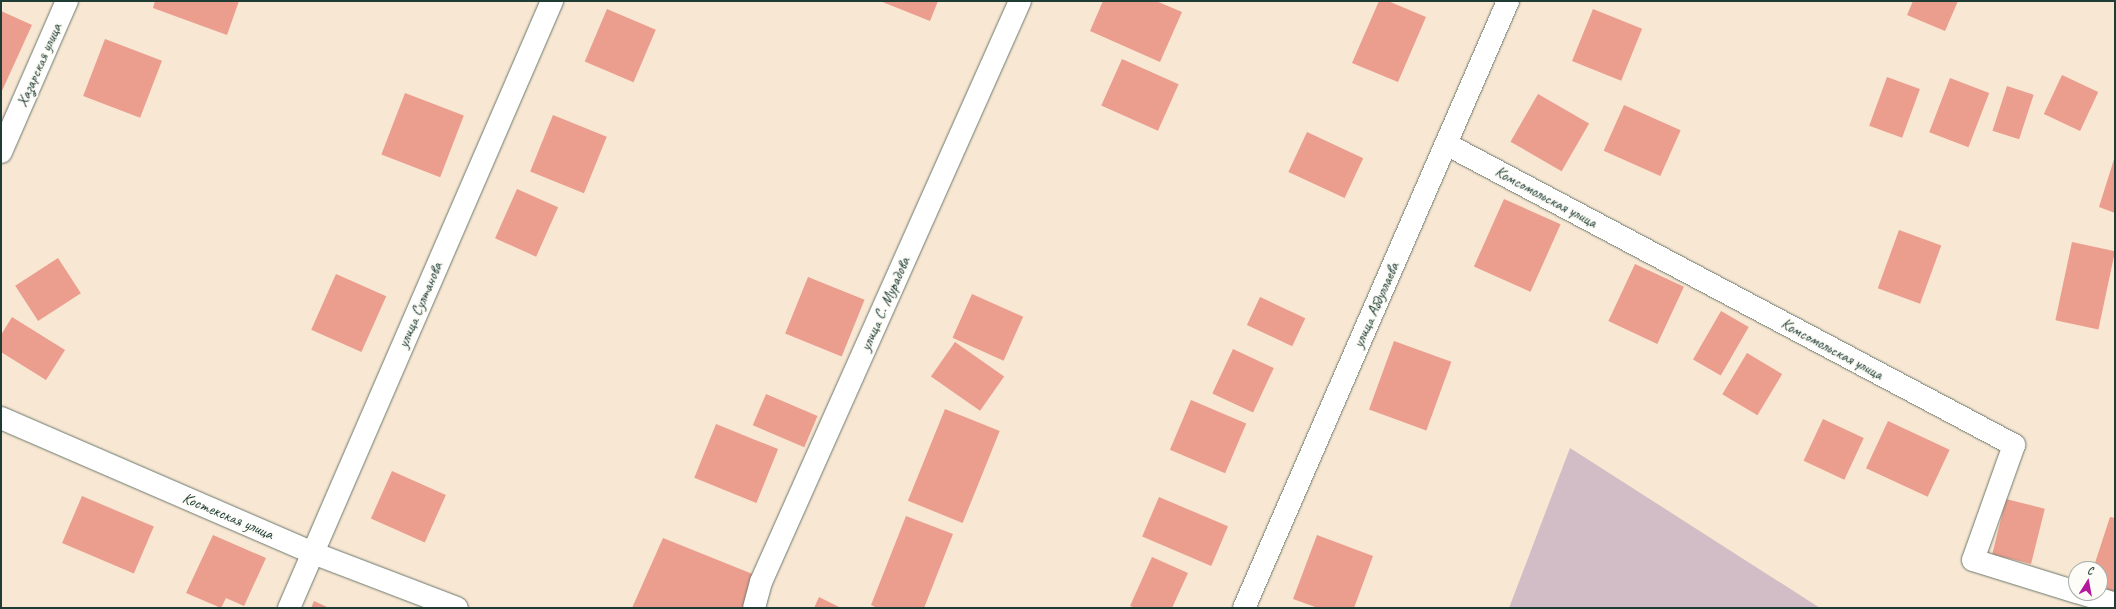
<!DOCTYPE html>
<html>
<head>
<meta charset="utf-8">
<style>
	body { margin:0 }
	#map { position:relative; width:2116px; height:609px; overflow:hidden; background:#f8e7d3; font-family:Caveat,sans-serif }
	div>[style] { position:absolute }
	[style*='--x'] { left:calc(var(--x)*1px); top:calc(var(--y)*1px); width:calc(var(--w)*1px); rotate:calc(var(--a)*1deg) }
	.industrial>* { inset:0; background:#d2bdc6 }
	.building>* { inset:0; background:#eb9d8e; transform-origin:0 0 }
	.roads { filter:drop-shadow(0 0 1px #6b786c) drop-shadow(0 0 1px #6b786c) }
	.street>* { height:22px; margin:-11px; padding:0 11px; transform-origin:11px; border-radius:11px; background:#fff }
	span { translate:-50% -50%; white-space:nowrap; text-align:center; line-height:1.15; -webkit-text-stroke:4px #fdfcf7; paint-order:stroke }
	.street-label { font-size:16px; color:#1f3d34 }
	.frame { position:absolute; inset:0; border:2px solid #1f3d34; pointer-events:none }
	.north { position:absolute; left:2068px; top:561px; width:40px; height:40px; box-sizing:border-box; background:#fdfcf7; border:1px solid #a4b0a9; border-radius:50%; rotate:11deg; font-size:11px; font-weight:700; line-height:16px; text-align:center; color:#1f3d34 }
	.north::after { content:''; display:block; margin:auto; width:14px; height:18px; background:#b5179e; clip-path:polygon(50% 0,100% 100%,50% 72%,0 100%) }
</style>
</head>
<body>
<div id="map">
	<div class="industrial">
		<i style="clip-path:polygon(1570px 448px,1820px 608px,1509px 608px)"></i>
	</div>
	<div class="building">
		<i style="clip-path:polygon(155px 1px,239px 1px,227px 35px,153px 8px)"></i>
		<i style="clip-path:polygon(880px 1px,938px 1px,930px 21px)"></i>
		<i style="clip-path:polygon(1103px 1px,1156px 1px,1182px 12px,1160px 62px,1090px 31px)"></i>
		<i style="clip-path:polygon(1379px 1px,1388px 1px,1426px 17px,1398px 82px,1352px 63px)"></i>
		<i style="clip-path:polygon(1913px 1px,1958px 1px,1945px 31px,1907px 15px)"></i>
		<i style="left:607px;top:9px;width:53px;height:57px;rotate:23deg"></i>
		<i style="left:1593px;top:9px;width:53px;height:56px;rotate:22deg"></i>
		<i style="clip-path:polygon(1px 11px,32px 25px,1px 93px)"></i>
		<i style="left:105px;top:39px;width:61px;height:61px;rotate:21deg"></i>
		<i style="left:1122px;top:59px;width:62px;height:51px;rotate:24deg"></i>
		<i style="left:2062px;top:75px;width:40px;height:43px;rotate:25deg"></i>
		<i style="left:1887px;top:77px;width:35px;height:52px;rotate:20deg"></i>
		<i style="left:1950px;top:78px;width:42px;height:58px;rotate:21deg"></i>
		<i style="left:2007px;top:86px;width:28px;height:47px;rotate:18deg"></i>
		<i style="left:405px;top:93px;width:63px;height:66px;rotate:21deg"></i>
		<i style="left:1538px;top:94px;width:59px;height:55px;rotate:30deg"></i>
		<i style="left:1624px;top:105px;width:62px;height:50px;rotate:24deg"></i>
		<i style="left:553px;top:115px;width:58px;height:61px;rotate:22deg"></i>
		<i style="left:1307px;top:132px;width:62px;height:44px;rotate:25deg"></i>
		<i style="clip-path:polygon(2115px 156px,2115px 213px,2099px 207px)"></i>
		<i style="left:517px;top:189px;width:45px;height:54px;rotate:24deg"></i>
		<i style="left:1504px;top:199px;width:62px;height:74px;rotate:24deg"></i>
		<i style="left:1899px;top:230px;width:45px;height:62px;rotate:20deg"></i>
		<i style="left:2072px;top:242px;width:44px;height:80px;rotate:12deg"></i>
		<i style="left:58px;top:258px;width:42px;height:51px;rotate:57deg"></i>
		<i style="left:1635px;top:264px;width:54px;height:63px;rotate:25deg"></i>
		<i style="left:336px;top:274px;width:55px;height:61px;rotate:24deg"></i>
		<i style="left:808px;top:277px;width:61px;height:61px;rotate:22deg"></i>
		<i style="left:972px;top:294px;width:56px;height:48px;rotate:24deg"></i>
		<i style="left:1260px;top:297px;width:50px;height:31px;rotate:25deg"></i>
		<i style="left:1721px;top:311px;width:32px;height:56px;rotate:30deg"></i>
		<i style="clip-path:polygon(12px 317px,65px 350px,46px 380px,1px 352px,1px 335px)"></i>
		<i style="left:1394px;top:341px;width:61px;height:73px;rotate:20deg"></i>
		<i style="left:955px;top:342px;width:60px;height:42px;rotate:35deg"></i>
		<i style="left:1233px;top:349px;width:45px;height:49px;rotate:25deg"></i>
		<i style="left:1747px;top:353px;width:41px;height:48px;rotate:31deg"></i>
		<i style="left:766px;top:394px;width:56px;height:34px;rotate:23deg"></i>
		<i style="left:1191px;top:400px;width:60px;height:54px;rotate:23deg"></i>
		<i style="left:945px;top:409px;width:59px;height:99px;rotate:22deg"></i>
		<i style="left:1823px;top:419px;width:45px;height:46px;rotate:25deg"></i>
		<i style="left:1888px;top:421px;width:68px;height:52px;rotate:25deg"></i>
		<i style="left:716px;top:424px;width:67px;height:58px;rotate:22deg"></i>
		<i style="left:392px;top:471px;width:59px;height:52px;rotate:24deg"></i>
		<i style="left:82px;top:496px;width:78px;height:51px;rotate:23deg"></i>
		<i style="left:1159px;top:497px;width:75px;height:43px;rotate:23deg"></i>
		<i style="left:2006px;top:499px;width:40px;height:57px;rotate:14deg"></i>
		<i style="clip-path:polygon(906px 516px,953px 534px,924px 608px,877px 608px,871px 605px)"></i>
		<i style="clip-path:polygon(2110px 517px,2115px 518px,2115px 599px,2100px 594px,2100px 569px,2093px 569px)"></i>
		<i style="clip-path:polygon(213px 535px,266px 558px,244px 606px,226px 598px,221px 608px,186px 593px)"></i>
		<i style="clip-path:polygon(1317px 535px,1373px 556px,1354px 608px,1318px 608px,1293px 599px)"></i>
		<i style="clip-path:polygon(663px 538px,760px 577px,746px 608px,632px 608px)"></i>
		<i style="clip-path:polygon(1152px 557px,1188px 573px,1172px 608px,1136px 608px,1130px 606px)"></i>
		<i style="clip-path:polygon(819px 597px,841px 608px,814px 608px)"></i>
		<i style="clip-path:polygon(314px 601px,329px 608px,311px 608px)"></i>
	</div>
	<div class="roads">
		<div class="street">
			<i style="--x:1446;--y:144;--w:643;--a:27.92"></i>
			<i style="--x:2014;--y:445;--w:122;--a:109.6"></i>
			<i style="--x:1973;--y:560;--w:108;--a:17.3"></i>
			<i style="--x:1;--y:152;--w:165;--a:-66.4"></i>
			<i style="--x:1;--y:418;--w:340;--a:23.4"></i>
			<i style="--x:313;--y:553;--w:154;--a:20.9"></i>
			<i style="--x:2080;--y:593;--w:37;--a:17"></i>
			<i style="--x:289;--y:608;--w:662;--a:-66.57"></i>
			<i style="--x:754;--y:608;--w:27;--a:-75"></i>
			<i style="--x:761;--y:582;--w:636;--a:-65.97"></i>
			<i style="--x:1244;--y:608;--w:662;--a:-66.49"></i>
		</div>
	</div>
	<div class="street-label">
		<span style="left:39px;top:65px;rotate:-66deg">Хазарская улица</span>
		<span style="left:1546px;top:197px;rotate:28deg">Комсомольская улица</span>
		<span style="left:885px;top:304px;rotate:-66deg">улица С. Мурадова</span>
		<span style="left:420px;top:305px;rotate:-67deg">улица Султанова</span>
		<span style="left:1376px;top:305px;rotate:-66deg">улица Абдуллаева</span>
		<span style="left:1832px;top:349px;rotate:28deg">Комсомольская улица</span>
		<span style="left:228px;top:516px;rotate:23deg">Костекская улица</span>
	</div>
	<div class="frame"></div>
	<div class="north">С</div>
</div>
</body>
</html>
